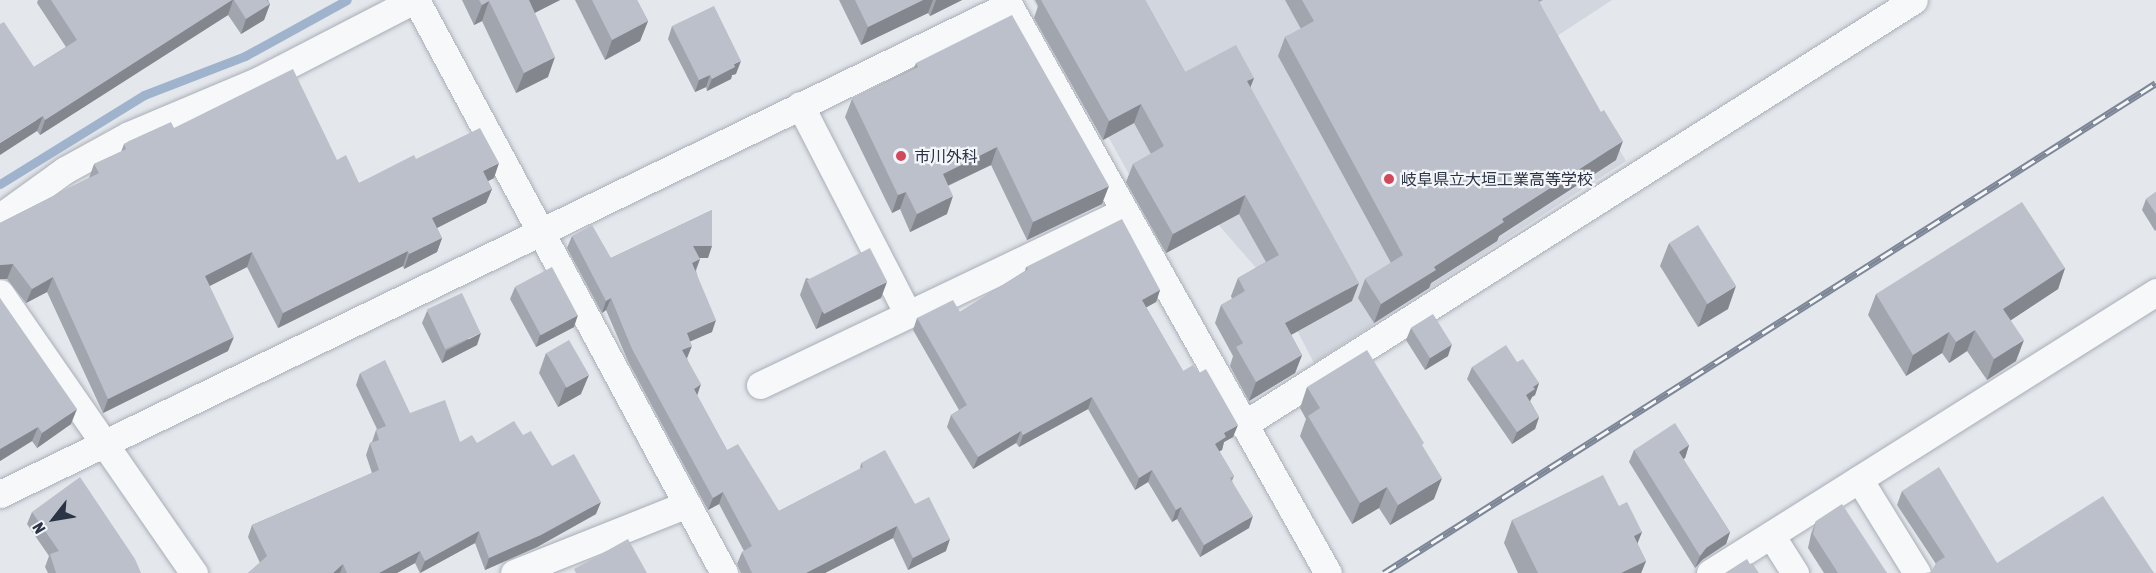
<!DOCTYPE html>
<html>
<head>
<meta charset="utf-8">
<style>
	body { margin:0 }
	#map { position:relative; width:2156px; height:573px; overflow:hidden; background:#e4e7ec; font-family:"Asap Condensed","Noto Sans JP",sans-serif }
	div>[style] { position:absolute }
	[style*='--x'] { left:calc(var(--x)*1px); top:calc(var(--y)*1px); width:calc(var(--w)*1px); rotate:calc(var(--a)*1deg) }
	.built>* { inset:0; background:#d2d6de }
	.stream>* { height:9px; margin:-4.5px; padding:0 4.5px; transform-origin:4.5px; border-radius:4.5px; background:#9fb4cc }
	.roads { filter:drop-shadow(0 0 2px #a9aeb7) drop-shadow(0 0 2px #a9aeb7) }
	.minor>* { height:27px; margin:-13.5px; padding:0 13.5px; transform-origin:13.5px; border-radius:13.5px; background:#f7f8fa }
	.rail>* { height:7px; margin-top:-3.5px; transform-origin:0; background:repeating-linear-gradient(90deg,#f4f6f9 0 14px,#7d8696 0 28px); box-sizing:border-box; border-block:2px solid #7d8696 }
	.wall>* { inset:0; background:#a1a5ae }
	.shaded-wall>* { inset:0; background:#83868d }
	.building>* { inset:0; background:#bbc0ca; transform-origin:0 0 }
	.dots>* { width:16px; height:16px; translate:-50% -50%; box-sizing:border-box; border:3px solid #f4f6f9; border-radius:50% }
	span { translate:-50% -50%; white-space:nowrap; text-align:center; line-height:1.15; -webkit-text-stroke:4.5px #f4f6f9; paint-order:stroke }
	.poi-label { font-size:16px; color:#2b3445 }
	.left { translate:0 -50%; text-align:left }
	.north { position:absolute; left:24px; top:489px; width:60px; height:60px; -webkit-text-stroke:4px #f4f6f9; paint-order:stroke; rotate:239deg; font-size:16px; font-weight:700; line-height:24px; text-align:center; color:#2b3445 }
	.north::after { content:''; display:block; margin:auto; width:21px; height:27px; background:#2b3445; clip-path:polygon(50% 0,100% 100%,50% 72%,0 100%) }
</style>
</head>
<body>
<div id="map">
	<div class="built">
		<i style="clip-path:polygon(1033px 0,1612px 0,1554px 38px,1626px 161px,1314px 363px,1277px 292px,1170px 169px,1137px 189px)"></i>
	</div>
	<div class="stream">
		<i style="--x:0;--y:184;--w:169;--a:-31.7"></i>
		<i style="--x:144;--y:95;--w:108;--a:-21.1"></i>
		<i style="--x:245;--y:56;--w:116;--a:-28.8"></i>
	</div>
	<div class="roads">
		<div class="minor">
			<i style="--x:416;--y:0;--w:651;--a:61.74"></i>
			<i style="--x:1006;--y:0;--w:657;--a:60.67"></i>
			<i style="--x:800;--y:105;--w:235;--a:62.7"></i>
			<i style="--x:0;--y:217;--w:80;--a:-35.9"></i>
			<i style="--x:65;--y:170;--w:73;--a:-28.7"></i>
			<i style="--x:129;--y:135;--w:141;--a:-22.9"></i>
			<i style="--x:259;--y:80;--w:174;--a:-27.3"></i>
			<i style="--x:0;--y:293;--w:341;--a:55.3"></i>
			<i style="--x:760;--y:385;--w:403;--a:-25.5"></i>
			<i style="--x:1243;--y:425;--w:794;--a:-32.35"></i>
			<i style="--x:1859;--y:479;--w:110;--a:58.3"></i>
			<i style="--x:0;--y:494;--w:1121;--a:-25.86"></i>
			<i style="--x:1771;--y:535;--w:45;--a:57.7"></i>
			<i style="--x:514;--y:573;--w:186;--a:-21.7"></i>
			<i style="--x:1710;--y:573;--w:527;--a:-32.21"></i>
		</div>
	</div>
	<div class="rail">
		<i style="--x:1384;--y:573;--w:914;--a:-32.4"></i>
	</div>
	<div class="wall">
		<i style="clip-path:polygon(38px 0,268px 0,270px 4px,264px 20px,241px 34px,228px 15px,40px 135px,37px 131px,34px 67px,66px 47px,37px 3px)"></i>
		<i style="clip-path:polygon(462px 0,560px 0,534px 13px,548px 77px,516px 93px,482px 21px,474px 25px)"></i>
		<i style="clip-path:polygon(575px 0,637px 0,648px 21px,640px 41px,605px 60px)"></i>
		<i style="clip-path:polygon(839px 0,962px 0,930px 16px,928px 13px,861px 45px)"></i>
		<i style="clip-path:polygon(1035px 0,1145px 0,1185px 72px,1254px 78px,1250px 87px,1352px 301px,1291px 335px,1302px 355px,1295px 373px,1249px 401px,1230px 366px,1233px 356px,1215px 323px,1221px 305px,1232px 299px,1231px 296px,1238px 278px,1266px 262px,1239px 214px,1166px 253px,1126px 182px,1133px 164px,1151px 154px,1134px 123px,1103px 140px,1034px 18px,1038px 6px)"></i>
		<i style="clip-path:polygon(1285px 0,1543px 0,1539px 2px,1616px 160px,1499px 236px,1497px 241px,1431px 283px,1429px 288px,1374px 323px,1358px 298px,1365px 279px,1391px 263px,1278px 56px,1285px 37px,1301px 29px)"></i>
		<i style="clip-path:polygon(672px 26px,736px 74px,732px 75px,731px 79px,707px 91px,706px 87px,695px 92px,668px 39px)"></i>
		<i style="clip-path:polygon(916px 63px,1102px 204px,1027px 240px,991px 165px,948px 186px,947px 214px,910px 232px,900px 209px,892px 213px,845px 117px,852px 99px,914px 68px)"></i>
		<i style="clip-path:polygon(174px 128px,337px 160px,359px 183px,416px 159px,494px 178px,488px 181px,492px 189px,486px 203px,437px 228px,442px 238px,437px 252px,404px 269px,403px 266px,278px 328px,247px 267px,209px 286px,228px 351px,103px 413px,47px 292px,26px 303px,7px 279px,0 279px,0 223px,89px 178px,94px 164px,121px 152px,124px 144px)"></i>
		<i style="clip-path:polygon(2156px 192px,2156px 230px,2155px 231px,2142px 210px,2146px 199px)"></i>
		<i style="clip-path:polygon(712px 210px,708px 258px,699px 258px,700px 259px,696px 271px,712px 332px,690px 341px,687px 358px,697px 396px,727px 450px,779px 511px,860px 469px,861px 463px,915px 504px,946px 551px,908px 570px,893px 538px,825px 573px,741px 573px,737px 564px,742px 552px,744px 551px,719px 504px,708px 510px,628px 361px,606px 310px,602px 313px,567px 248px,572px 236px,611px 258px)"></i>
		<i style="clip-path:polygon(1669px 243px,1728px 309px,1698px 327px,1660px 266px)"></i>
		<i style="clip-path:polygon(1026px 267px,1160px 290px,1156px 302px,1146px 307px,1183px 371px,1233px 437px,1224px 442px,1222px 450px,1219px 451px,1234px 476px,1232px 481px,1249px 528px,1200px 557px,1177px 519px,1172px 522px,1148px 482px,1135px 490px,1088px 409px,1019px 447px,1016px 443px,973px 469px,947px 427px,951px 415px,959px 410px,913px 330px,917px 318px,960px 312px,1025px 271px)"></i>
		<i style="clip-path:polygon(2065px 268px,2058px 289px,2011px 320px,2016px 361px,1987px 380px,1967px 351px,1949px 363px,1942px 353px,1906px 376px,1868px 315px,1876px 294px)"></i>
		<i style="clip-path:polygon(806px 278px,881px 298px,816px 329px,800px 295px)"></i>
		<i style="clip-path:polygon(515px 287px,574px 327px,536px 347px,510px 299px)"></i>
		<i style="clip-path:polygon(0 298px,71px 424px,37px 448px,32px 441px,0 461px)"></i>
		<i style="clip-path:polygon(427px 311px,477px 345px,442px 363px,422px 323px)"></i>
		<i style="clip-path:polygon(1411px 328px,1448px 356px,1425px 370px,1406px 340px)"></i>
		<i style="clip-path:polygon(546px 353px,581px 394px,558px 407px,539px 373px)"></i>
		<i style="clip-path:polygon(1517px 362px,1539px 383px,1535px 395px,1532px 397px,1530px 401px,1539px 417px,1535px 429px,1512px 444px,1467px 379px,1472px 367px)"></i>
		<i style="clip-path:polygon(360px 373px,410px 413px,460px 442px,477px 443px,523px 435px,596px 514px,537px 547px,485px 570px,475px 543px,420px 573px,415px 563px,397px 573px,248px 573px,260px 563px,248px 537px,252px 525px,372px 473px,366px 455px,370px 443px,372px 442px,376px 430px,377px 429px,356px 385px)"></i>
		<i style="clip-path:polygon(1307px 387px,1423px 447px,1434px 499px,1390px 525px,1379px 508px,1352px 524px,1300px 436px,1306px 419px,1300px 408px)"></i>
		<i style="clip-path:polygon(1689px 445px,1685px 458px,1683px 459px,1730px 532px,1726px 544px,1702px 560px,1695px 568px,1629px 462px,1634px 450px)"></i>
		<i style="clip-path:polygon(1902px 491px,1997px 563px,1931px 572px,1936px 564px,1897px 505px)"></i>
		<i style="clip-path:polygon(1619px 506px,1642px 532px,1637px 543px,1646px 561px,1641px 573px,1518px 573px,1504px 543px,1512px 520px)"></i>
		<i style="clip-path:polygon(32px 512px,141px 573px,48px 573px,45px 567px,49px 556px,27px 524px)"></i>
		<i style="clip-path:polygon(1816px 521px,1887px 573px,1824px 573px,1808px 548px,1811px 534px)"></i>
	</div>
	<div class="shaded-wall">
		<i style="clip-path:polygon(232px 0,233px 0,228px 15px,40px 135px,45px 120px)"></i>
		<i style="clip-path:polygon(264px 0,268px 0,265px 7px,270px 4px,264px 20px,241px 34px,246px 19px)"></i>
		<i style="clip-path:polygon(529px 0,560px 0,521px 20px)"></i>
		<i style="clip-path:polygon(923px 0,933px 0,928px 13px,861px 45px,868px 27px)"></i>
		<i style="clip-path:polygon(936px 0,962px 0,930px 16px)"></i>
		<i style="clip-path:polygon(489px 1px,482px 21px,474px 25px,482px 5px)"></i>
		<i style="clip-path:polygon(648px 21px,640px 41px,605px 60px,612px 40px)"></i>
		<i style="clip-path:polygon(555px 57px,548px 77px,516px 93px,524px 73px)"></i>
		<i style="clip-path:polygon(741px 61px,736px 74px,732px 75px,731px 79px,707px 91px,712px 79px,734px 64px)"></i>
		<i style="clip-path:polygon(710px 75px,706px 87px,695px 92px,699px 80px)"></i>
		<i style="clip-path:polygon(1254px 78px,1247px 96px,1247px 81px)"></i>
		<i style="clip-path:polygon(1141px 104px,1134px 123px,1103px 140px,1109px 121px)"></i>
		<i style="clip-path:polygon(43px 116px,37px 131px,0 155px,0 143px)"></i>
		<i style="clip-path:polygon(1623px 141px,1616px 160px,1499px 236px,1497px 241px,1431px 283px,1429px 288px,1374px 323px,1381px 304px,1502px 219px)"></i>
		<i style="clip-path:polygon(997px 147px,991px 165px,936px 191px,943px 174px)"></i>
		<i style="clip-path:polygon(499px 163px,494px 178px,478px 186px,483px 171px)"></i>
		<i style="clip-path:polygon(1109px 186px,1102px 204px,1027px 240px,1033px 222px)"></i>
		<i style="clip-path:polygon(492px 189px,486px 203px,427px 233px,432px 218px)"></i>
		<i style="clip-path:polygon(906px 192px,900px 209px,892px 213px,898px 195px)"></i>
		<i style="clip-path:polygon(1245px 195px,1239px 214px,1166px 253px,1173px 234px)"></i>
		<i style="clip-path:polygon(953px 196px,947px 214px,910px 232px,917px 214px)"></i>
		<i style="clip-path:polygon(442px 238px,437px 252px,404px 269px,409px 254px)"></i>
		<i style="clip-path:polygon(693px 246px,712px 246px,708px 258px,689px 258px)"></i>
		<i style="clip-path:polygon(408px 251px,403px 266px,278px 328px,283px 313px)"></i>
		<i style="clip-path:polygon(252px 252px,247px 267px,200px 291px,205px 276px)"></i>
		<i style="clip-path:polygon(700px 259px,695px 271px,692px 263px)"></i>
		<i style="clip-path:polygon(13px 264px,7px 279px,0 279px,0 265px)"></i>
		<i style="clip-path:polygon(2065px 268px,2058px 289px,1996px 330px,2003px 309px)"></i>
		<i style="clip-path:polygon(53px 277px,47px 292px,26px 303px,32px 289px)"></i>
		<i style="clip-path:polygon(887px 282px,881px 298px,816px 329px,822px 312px)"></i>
		<i style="clip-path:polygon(1359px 283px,1352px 301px,1278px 342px,1285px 323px)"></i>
		<i style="clip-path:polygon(1736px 286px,1728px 309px,1698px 327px,1707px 304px)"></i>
		<i style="clip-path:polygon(1160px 290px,1156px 302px,1138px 312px,1142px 300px)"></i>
		<i style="clip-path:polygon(611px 298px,606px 310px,602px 313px,606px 301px)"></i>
		<i style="clip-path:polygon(578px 315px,574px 327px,536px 347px,540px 335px)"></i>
		<i style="clip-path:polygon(716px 320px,712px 332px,682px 345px,687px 333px)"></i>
		<i style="clip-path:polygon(1975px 330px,1967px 351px,1949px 363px,1956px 342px)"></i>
		<i style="clip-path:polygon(1949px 332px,1942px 353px,1906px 376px,1913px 355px)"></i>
		<i style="clip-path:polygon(481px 333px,477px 345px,442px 363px,446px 351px)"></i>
		<i style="clip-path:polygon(234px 337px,228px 351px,103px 413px,108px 399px)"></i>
		<i style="clip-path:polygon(2024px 340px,2016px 361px,1987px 380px,1994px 359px)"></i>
		<i style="clip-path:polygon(1452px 344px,1448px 356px,1425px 370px,1430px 358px)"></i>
		<i style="clip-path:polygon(692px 346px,687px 358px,678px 362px,682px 350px)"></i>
		<i style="clip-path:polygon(1302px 355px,1295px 373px,1249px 401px,1256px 382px)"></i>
		<i style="clip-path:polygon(589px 375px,581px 394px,558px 407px,565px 388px)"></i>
		<i style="clip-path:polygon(1539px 383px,1535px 395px,1532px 397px,1530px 401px,1521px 407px,1526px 395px,1533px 387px)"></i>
		<i style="clip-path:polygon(701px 384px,697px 396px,694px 389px)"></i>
		<i style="clip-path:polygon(1092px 397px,1088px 409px,1019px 447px,1023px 435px)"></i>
		<i style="clip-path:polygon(77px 409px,71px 424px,37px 448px,42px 433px)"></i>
		<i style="clip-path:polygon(1539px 417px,1535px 429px,1512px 444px,1517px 432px)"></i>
		<i style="clip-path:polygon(1238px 425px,1233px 437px,1224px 442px,1222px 450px,1210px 456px,1215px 444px,1224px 433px)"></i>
		<i style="clip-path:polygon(38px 427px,32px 441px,0 461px,0 449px)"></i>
		<i style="clip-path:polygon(1021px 431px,1016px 443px,973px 469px,978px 457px)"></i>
		<i style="clip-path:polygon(1689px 445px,1685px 458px,1674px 464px,1679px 452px)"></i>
		<i style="clip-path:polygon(1152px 470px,1148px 482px,1135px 490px,1139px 478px)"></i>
		<i style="clip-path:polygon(1442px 478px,1434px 499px,1390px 525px,1398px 505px)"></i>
		<i style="clip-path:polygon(1387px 487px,1379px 508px,1352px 524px,1360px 503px)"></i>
		<i style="clip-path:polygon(723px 492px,719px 504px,708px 510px,713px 498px)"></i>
		<i style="clip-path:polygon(601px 502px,596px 514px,537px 547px,485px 570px,489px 558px)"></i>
		<i style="clip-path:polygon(1181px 507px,1177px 519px,1172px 522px,1176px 510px)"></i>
		<i style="clip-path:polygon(1253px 516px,1249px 528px,1200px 557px,1204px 545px)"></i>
		<i style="clip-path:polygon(897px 526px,893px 538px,825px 573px,806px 573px)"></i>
		<i style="clip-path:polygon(479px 531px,475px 543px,420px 573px,425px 561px)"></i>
		<i style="clip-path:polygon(1642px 532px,1633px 555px,1634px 536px)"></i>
		<i style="clip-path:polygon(1730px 532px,1726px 544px,1702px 560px,1695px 568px,1700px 556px,1706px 548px)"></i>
		<i style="clip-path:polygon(950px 539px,946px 551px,908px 570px,913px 558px)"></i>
		<i style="clip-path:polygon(420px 551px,415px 563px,397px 573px,379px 573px)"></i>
		<i style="clip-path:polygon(1646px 561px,1641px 573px,1621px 573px)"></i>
		<i style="clip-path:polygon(343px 564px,340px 573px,333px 573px)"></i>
	</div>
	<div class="building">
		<i style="clip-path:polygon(51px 0,232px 0,45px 120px,43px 116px,0 143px,0 24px,4px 22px,34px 67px,77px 40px)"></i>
		<i style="clip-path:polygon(234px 0,267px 0,270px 4px,246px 19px)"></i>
		<i style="clip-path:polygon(479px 0,529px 0,555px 57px,524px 73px,489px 1px,482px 5px)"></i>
		<i style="clip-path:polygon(592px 0,637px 0,648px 21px,612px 40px)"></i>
		<i style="clip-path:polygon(855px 0,923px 0,868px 27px)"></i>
		<i style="clip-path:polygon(1041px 0,1145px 0,1185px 72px,1236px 45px,1254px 78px,1247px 81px,1359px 283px,1285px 323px,1302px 355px,1256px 382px,1236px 347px,1243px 343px,1221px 305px,1245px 291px,1238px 278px,1279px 255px,1245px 195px,1173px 234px,1133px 164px,1164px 146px,1141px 104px,1109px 121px)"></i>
		<i style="clip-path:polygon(1302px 0,1538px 0,1601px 112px,1604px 110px,1623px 141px,1502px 219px,1504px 222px,1434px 267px,1436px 270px,1381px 304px,1365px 279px,1403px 255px,1285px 37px,1314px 21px)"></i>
		<i style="clip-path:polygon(714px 6px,741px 61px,734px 64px,735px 67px,712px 79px,710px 75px,699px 80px,672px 26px)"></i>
		<i style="clip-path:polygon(1012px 15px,1109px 186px,1033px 222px,997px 147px,943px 174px,953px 196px,917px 214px,906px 192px,898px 195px,852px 99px,918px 67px,916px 63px)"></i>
		<i style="clip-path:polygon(293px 69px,337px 160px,346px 155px,359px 183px,414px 155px,416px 159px,480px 128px,499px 163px,483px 171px,492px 189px,432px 218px,442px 238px,409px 254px,408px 251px,283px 313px,252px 252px,205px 276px,234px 337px,108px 399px,53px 277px,32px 289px,13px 264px,0 265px,0 223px,99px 173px,94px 164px,126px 149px,124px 144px,129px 141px,171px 122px,174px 128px)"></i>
		<i style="clip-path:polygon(2156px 192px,2156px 214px,2146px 199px)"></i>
		<i style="clip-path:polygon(2022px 202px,2065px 268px,2003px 309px,2024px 340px,1994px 359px,1975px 330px,1956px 342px,1949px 332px,1913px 355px,1876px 294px)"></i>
		<i style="clip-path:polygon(712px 210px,712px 246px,693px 246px,700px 259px,692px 263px,716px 320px,687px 333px,692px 346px,682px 350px,701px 384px,694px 389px,727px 450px,738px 444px,779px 511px,863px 467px,861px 463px,885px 450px,915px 504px,929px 497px,950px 539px,913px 558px,897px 526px,806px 573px,752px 573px,742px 552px,752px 546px,723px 492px,713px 498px,632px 349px,611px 298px,606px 301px,572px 236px,592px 225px,611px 258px)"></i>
		<i style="clip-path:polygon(1122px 219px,1160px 290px,1142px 300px,1183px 371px,1193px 365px,1199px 373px,1206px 369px,1238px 425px,1224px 433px,1226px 437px,1215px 444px,1234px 476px,1230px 478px,1253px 516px,1204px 545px,1181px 507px,1176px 510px,1152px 470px,1139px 478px,1092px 397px,1023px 435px,1021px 431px,978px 457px,951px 415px,967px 405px,917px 318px,953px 300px,960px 312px,1028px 269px,1026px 267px)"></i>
		<i style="left:1698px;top:225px;width:72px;height:34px;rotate:58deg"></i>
		<i style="left:870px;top:248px;width:38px;height:71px;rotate:63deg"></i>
		<i style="left:552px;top:267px;width:55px;height:42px;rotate:62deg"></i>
		<i style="left:462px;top:293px;width:44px;height:39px;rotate:65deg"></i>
		<i style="clip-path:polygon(0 298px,77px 409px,42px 433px,38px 427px,0 449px)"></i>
		<i style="left:1433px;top:314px;width:36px;height:26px;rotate:58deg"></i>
		<i style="left:569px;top:340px;width:40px;height:26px;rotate:60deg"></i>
		<i style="clip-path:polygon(1506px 345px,1517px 362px,1523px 359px,1539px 383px,1533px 387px,1535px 389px,1526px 395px,1539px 417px,1517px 432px,1472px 367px)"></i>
		<i style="clip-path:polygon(1367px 350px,1424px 443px,1422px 445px,1442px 478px,1398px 505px,1387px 487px,1360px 503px,1308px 416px,1320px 408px,1307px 387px)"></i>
		<i style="clip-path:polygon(385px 360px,410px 413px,445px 400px,460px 442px,472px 435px,477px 443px,514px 421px,523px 435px,531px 431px,552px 466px,574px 454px,601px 502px,541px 535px,489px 558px,479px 531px,425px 561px,420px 551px,379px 573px,347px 573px,343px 564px,333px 573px,248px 573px,267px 556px,252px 525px,379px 470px,370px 443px,379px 440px,376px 430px,386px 426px,360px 373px)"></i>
		<i style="clip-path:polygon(1675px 423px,1689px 445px,1679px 452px,1730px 532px,1706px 548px,1700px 556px,1634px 450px)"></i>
		<i style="clip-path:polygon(1939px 467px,1997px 563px,2103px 496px,2154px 573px,1925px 573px,1931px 572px,1937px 562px,1945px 557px,1902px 491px)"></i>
		<i style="clip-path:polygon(1603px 475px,1619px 506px,1627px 502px,1642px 532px,1634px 536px,1646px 561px,1621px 573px,1538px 573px,1512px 520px)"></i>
		<i style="clip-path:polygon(80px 477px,135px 559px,141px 573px,56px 573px,50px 554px,59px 551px,32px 512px)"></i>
		<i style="clip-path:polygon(1842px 504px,1887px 573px,1838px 573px,1813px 534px,1816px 521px)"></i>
		<i style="clip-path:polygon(628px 539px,647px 573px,576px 573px,574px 569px)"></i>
		<i style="clip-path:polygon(1747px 559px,1750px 564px,1752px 563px,1759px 573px,1725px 573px)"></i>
	</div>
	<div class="dots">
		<i style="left:901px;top:156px;background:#d1495b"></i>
		<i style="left:1389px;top:179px;background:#d1495b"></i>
	</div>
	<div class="poi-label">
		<span class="left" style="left:914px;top:156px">市川外科</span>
		<span class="left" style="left:1401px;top:179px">岐阜県立大垣工業高等学校</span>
	</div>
	<div class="north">N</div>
</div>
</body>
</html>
